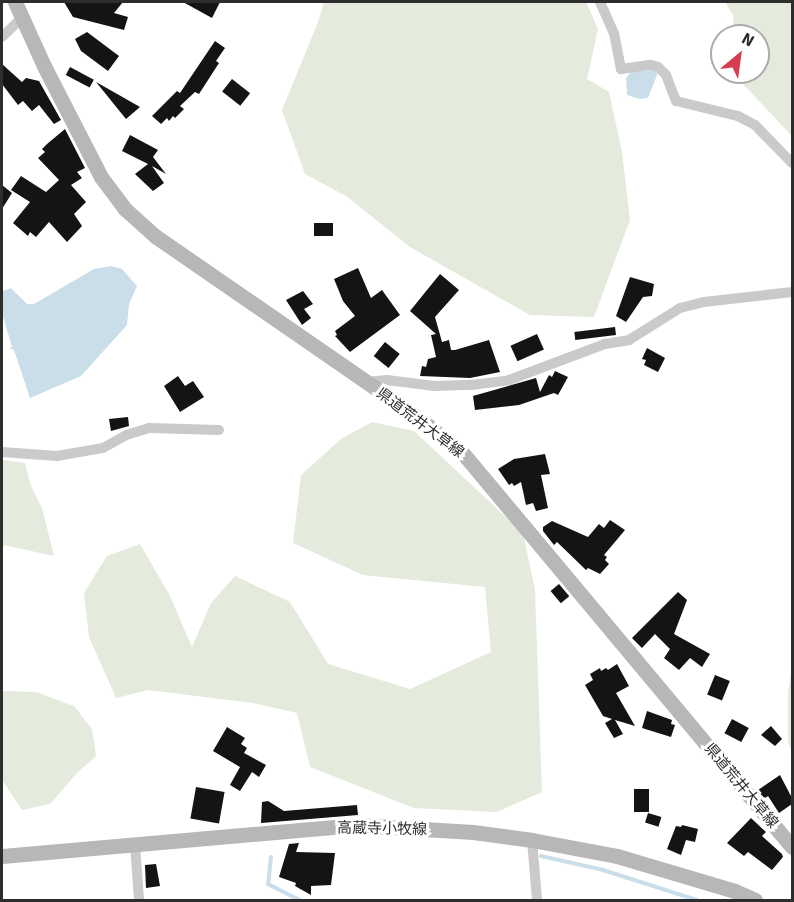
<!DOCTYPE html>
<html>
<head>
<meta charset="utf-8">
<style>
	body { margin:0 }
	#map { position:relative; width:794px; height:902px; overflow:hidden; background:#fff; font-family:Signika,"Noto Sans JP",sans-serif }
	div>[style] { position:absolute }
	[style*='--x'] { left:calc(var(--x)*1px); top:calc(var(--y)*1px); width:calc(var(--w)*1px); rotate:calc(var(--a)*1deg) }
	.green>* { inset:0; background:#e4eadc }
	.water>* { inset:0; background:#c9dee8 }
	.stream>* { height:4px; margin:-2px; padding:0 2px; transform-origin:2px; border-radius:2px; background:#c9dee8 }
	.building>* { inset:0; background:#141414; transform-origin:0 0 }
	.minor>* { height:10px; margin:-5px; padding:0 5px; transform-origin:5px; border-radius:5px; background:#cacaca }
	.secondary>* { height:15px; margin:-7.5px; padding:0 7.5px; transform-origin:7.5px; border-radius:7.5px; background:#b7b7b7 }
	span { translate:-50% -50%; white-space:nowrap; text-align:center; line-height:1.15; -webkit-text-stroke:6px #fff; paint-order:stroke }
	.street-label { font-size:15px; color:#2d2d2d }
	.frame { position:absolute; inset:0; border:3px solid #2d2d2d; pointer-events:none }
	.north { position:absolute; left:710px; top:24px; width:60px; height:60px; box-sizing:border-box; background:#fff; border:2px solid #ababab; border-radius:50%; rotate:29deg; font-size:16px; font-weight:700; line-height:24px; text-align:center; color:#2d2d2d }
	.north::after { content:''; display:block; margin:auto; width:21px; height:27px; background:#d83c51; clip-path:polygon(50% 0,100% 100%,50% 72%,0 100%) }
</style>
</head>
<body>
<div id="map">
	<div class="green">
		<i style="clip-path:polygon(324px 2px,586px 2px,598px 29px,587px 79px,609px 92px,622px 152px,630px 220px,594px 317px,530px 315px,410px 247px,346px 196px,305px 174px,282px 110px,318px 22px)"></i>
		<i style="clip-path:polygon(725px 2px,792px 2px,792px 136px,741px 82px,739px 72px,758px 72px,758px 36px,735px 36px,733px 15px)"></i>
		<i style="clip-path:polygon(372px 422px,414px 431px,523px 533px,535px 590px,542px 792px,497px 812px,414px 808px,310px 767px,297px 713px,253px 703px,148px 690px,116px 698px,89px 637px,84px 593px,107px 556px,140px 544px,169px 594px,192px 647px,211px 603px,235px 576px,290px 602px,328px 664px,410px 689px,491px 652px,485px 587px,363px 575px,293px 543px,301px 475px,341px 439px)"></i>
		<i style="clip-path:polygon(2px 460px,25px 463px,31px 486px,42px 508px,54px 556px,4px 545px,2px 551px)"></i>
		<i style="clip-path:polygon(792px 667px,792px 753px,788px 742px,788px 692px)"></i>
		<i style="clip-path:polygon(2px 691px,36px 692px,74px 706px,92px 729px,96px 756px,78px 772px,50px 804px,22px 810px,2px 780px)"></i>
	</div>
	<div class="water">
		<i style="clip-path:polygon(652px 70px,656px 71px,657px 75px,648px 98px,640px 99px,627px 95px,626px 78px,631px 72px)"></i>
		<i style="clip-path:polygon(111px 266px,122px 269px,137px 286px,129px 304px,127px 325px,81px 376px,30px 398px,14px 350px,9px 348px,12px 347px,2px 313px,3px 291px,11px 288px,27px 304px,34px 304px,94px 269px)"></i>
	</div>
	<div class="stream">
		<i style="--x:541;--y:856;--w:64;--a:12.7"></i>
		<i style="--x:603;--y:870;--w:99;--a:17.7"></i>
		<i style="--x:271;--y:857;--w:27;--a:96"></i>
		<i style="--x:268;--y:884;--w:35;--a:27"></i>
	</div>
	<div class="building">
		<i style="clip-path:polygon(64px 2px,123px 2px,114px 13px,128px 17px,124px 30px,73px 17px)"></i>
		<i style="clip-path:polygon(183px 2px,220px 2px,212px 18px)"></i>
		<i style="clip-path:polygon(87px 32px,119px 56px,108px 71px,81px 51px,75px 39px)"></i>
		<i style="clip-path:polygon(215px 41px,225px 48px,216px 61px,219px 63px,199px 94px,195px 92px,180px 106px,184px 109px,175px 118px,173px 116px,169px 121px,167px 118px,161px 124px,152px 116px,177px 91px,180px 93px)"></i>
		<i style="clip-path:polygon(2px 64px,22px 82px,26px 78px,39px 81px,61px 120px,54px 124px,39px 105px,32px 111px,23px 101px,18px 105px,2px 84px)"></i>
		<i style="left:70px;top:67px;width:27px;height:9px;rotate:28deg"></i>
		<i style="left:232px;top:79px;width:23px;height:16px;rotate:38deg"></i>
		<i style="clip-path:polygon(96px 82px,119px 95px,140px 107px,126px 119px)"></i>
		<i style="clip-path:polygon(65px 129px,85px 168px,77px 172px,82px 178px,71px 185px,86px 202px,74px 214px,82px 226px,67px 242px,49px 222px,36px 237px,30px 232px,28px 236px,13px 223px,30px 202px,11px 190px,21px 176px,46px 192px,59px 180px,38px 158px,45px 152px,42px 149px,47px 144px)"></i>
		<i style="clip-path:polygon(130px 135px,158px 150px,153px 157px,166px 174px,152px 166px,164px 183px,153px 191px,135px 174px,148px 164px,122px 151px)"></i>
		<i style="clip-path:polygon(2px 185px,12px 193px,2px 209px)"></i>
		<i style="left:314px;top:223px;width:19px;height:13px"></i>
		<i style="clip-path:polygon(358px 268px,371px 298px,382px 290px,400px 315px,350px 352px,335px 336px,337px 335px,335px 331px,355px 316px,343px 301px,334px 279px)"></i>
		<i style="clip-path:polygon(440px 274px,459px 290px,435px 317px,442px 342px,449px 340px,451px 350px,455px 350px,489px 340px,500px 372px,470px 378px,420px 376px,422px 366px,426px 367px,428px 359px,436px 357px,431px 335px,436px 334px,410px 311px)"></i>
		<i style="clip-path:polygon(630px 277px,654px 284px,652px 296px,643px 297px,626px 322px,616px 316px)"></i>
		<i style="clip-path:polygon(303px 291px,313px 304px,304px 309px,311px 318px,302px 325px,286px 300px)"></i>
		<i style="left:615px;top:327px;width:8px;height:41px;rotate:83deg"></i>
		<i style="left:537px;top:334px;width:17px;height:29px;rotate:66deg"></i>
		<i style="left:385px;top:342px;width:19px;height:18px;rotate:39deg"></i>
		<i style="clip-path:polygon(647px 348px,665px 358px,658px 372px,644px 365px,646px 360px,642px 359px)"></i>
		<i style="clip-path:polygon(555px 371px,568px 377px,558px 395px,554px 393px,519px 405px,475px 410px,473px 396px,536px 378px,540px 392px,549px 375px,552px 377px)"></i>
		<i style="clip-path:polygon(178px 376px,185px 386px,193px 381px,204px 397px,180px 412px,164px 386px)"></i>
		<i style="clip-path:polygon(128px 417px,129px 426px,111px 431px,109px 419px)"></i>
		<i style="clip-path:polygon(545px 454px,550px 474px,541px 475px,548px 508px,536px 511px,533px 503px,526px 505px,521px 482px,514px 486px,512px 483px,509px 485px,498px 469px,514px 459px)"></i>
		<i style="clip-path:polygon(610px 520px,625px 530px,604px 555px,607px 557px,605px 560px,609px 564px,600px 574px,588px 568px,586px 570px,557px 542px,554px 545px,543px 531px,543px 527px,552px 521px,588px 537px,599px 524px,604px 528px)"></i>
		<i style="left:559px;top:584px;width:16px;height:11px;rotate:50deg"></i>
		<i style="clip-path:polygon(678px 592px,687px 600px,674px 634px,710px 654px,702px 667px,690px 658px,679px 670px,664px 658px,670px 649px,655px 634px,642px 648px,632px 638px)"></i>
		<i style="clip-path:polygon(617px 664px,629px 686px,616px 693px,635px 726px,615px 720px,623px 734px,614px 738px,605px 723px,612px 719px,603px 716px,585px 685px,593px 680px,590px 674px,600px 668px,601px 671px,606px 668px,608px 670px)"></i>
		<i style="left:715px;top:675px;width:16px;height:21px;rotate:22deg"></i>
		<i style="clip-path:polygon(647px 711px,672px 720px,671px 724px,675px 725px,671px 737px,642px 728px)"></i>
		<i style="left:732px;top:719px;width:19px;height:16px;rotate:28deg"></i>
		<i style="clip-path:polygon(771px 726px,782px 739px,775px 746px,761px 735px)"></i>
		<i style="clip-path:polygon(227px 727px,245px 738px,241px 744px,247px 748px,244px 753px,266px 765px,259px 777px,252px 772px,240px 791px,230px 785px,240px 767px,213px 751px)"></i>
		<i style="clip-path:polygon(780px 775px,792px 798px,792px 804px,779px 813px,768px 796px,764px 799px,758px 790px)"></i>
		<i style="left:196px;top:787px;width:29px;height:32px;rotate:10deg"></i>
		<i style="left:634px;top:789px;width:15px;height:23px"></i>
		<i style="clip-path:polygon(268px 801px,284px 811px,357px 805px,358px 815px,261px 823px,262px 802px)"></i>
		<i style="left:648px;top:813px;width:14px;height:10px;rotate:17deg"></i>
		<i style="clip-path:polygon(751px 818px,766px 832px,762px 836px,782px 854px,783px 857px,772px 870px,748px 852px,744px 856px,727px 843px)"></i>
		<i style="clip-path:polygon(682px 825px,698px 829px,695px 842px,686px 840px,681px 855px,667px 849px,676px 826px,681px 827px)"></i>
		<i style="clip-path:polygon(299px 843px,296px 852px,335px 853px,331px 885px,311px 886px,311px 895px,295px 886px,296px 883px,279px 877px,289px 844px)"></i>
		<i style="clip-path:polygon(156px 864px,160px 886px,146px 888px,145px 865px)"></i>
	</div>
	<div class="minor">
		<i style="--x:600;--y:2;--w:34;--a:66"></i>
		<i style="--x:614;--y:33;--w:37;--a:79"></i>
		<i style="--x:621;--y:69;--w:30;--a:-8"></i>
		<i style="--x:651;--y:65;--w:7;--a:16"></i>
		<i style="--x:658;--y:67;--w:11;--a:45"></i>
		<i style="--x:666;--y:75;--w:28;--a:69"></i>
		<i style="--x:676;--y:101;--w:64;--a:13.6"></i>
		<i style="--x:738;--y:116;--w:19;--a:28"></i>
		<i style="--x:755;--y:125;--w:53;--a:45.8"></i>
		<i style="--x:2;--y:37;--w:28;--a:-44"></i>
		<i style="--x:367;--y:382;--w:20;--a:-6"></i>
		<i style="--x:387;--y:380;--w:48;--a:7.1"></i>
		<i style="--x:435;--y:386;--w:36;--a:-2"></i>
		<i style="--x:471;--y:385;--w:38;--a:-7"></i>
		<i style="--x:509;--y:380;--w:103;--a:-20.6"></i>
		<i style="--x:605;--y:344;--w:24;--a:-9"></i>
		<i style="--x:629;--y:340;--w:60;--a:-32.1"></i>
		<i style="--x:680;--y:308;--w:25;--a:-14"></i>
		<i style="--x:704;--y:302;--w:89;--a:-6.5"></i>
		<i style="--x:2;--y:452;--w:55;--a:4.2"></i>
		<i style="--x:57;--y:456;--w:47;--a:-9.9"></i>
		<i style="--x:103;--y:448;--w:26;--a:-29"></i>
		<i style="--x:126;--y:435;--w:24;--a:-17"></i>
		<i style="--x:149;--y:428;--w:70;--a:1.6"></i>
		<i style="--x:532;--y:840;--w:60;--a:85.2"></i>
		<i style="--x:135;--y:845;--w:55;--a:85.8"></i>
	</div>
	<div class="secondary">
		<i style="--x:15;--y:2;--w:70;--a:65.6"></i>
		<i style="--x:44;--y:66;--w:125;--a:62.8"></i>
		<i style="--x:101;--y:177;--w:40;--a:53"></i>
		<i style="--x:125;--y:209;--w:40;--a:42"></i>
		<i style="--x:155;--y:236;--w:313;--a:34.6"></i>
		<i style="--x:413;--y:414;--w:61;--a:37.6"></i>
		<i style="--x:461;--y:451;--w:516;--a:50.11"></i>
		<i style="--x:2;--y:856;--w:357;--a:-5"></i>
		<i style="--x:358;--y:825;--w:115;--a:3.5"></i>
		<i style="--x:473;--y:832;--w:60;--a:7.7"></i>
		<i style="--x:532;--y:840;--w:86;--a:10.7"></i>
		<i style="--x:617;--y:856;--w:123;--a:16.5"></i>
		<i style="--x:735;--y:891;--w:22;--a:24"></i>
	</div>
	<div class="street-label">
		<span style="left:420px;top:423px;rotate:37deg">県道荒井大草線</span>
		<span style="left:741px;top:786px;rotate:50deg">県道荒井大草線</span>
		<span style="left:382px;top:829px;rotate:1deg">高蔵寺小牧線</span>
	</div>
	<div class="frame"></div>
	<div class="north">N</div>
</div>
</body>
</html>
